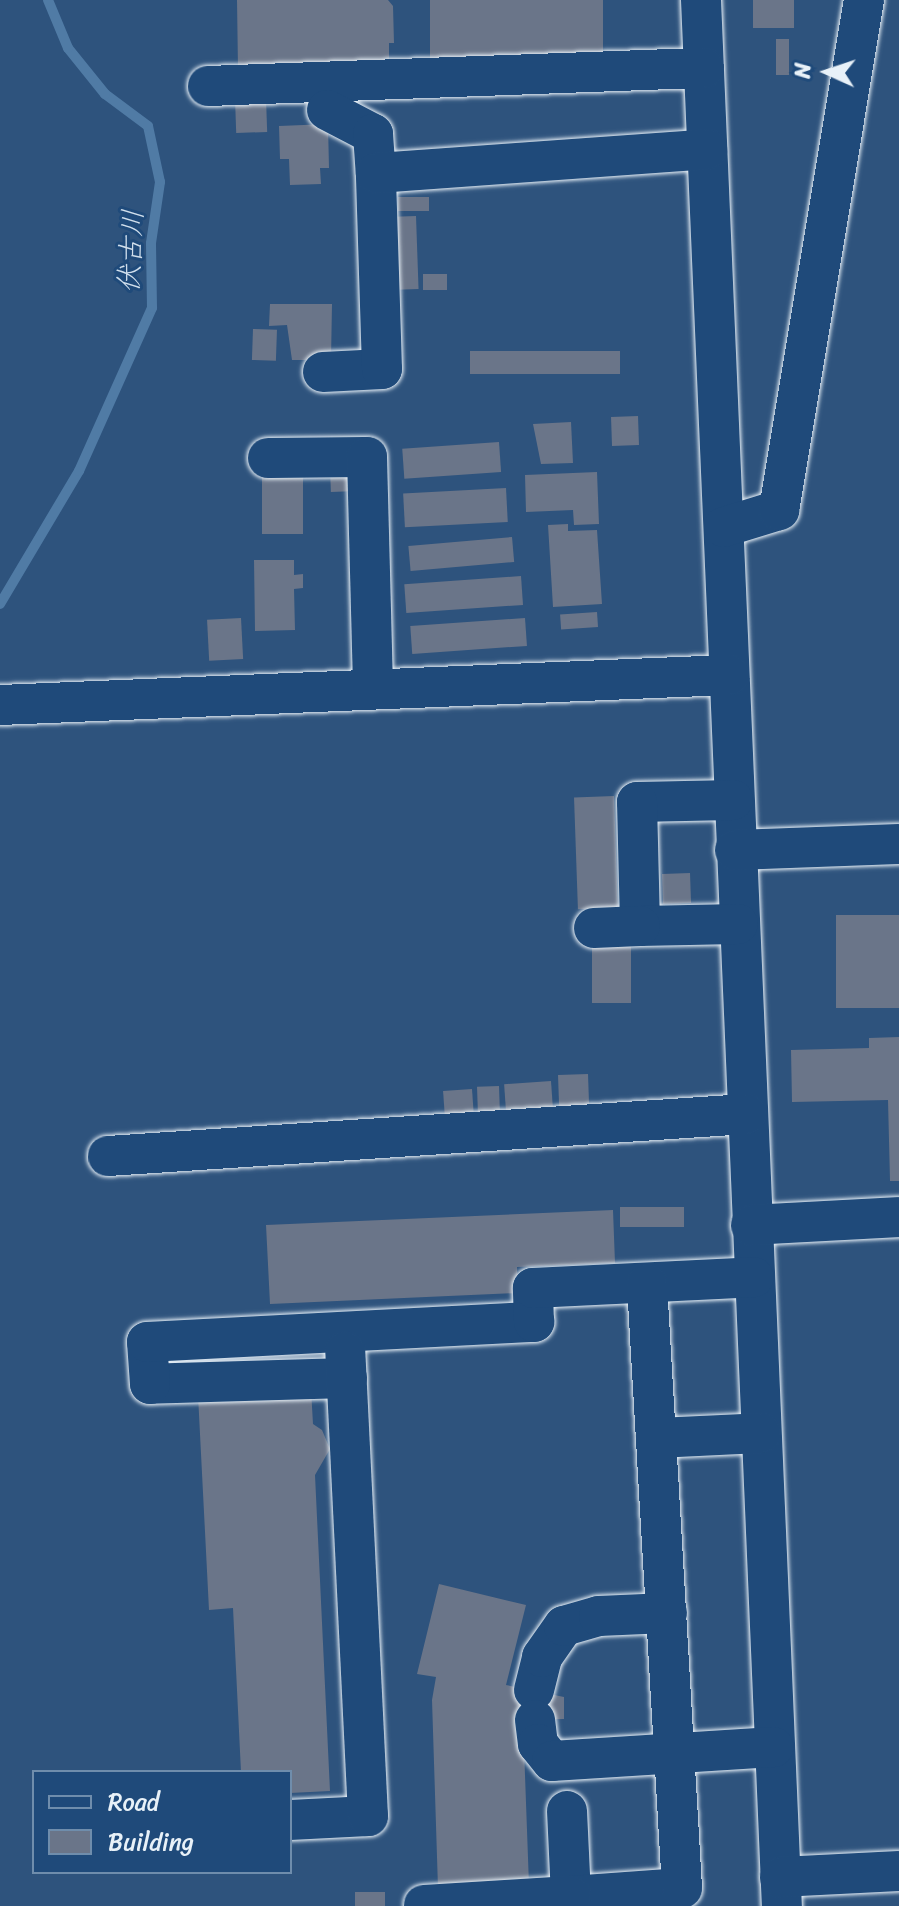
<!DOCTYPE html>
<html>
<head>
<meta charset="utf-8">
<style>
	body { margin:0 }
	#map { position:relative; width:899px; height:1906px; overflow:hidden; background:#2e537d; font-family:Sriracha,"Klee One",sans-serif }
	div>[style] { position:absolute }
	[style*='--x'] { left:calc(var(--x)*1px); top:calc(var(--y)*1px); width:calc(var(--w)*1px); rotate:calc(var(--a)*1deg) }
	.stream>* { height:10px; margin:-5px; padding:0 5px; transform-origin:5px; border-radius:5px; background:#507ba5 }
	.building>* { inset:0; background:#6a7589; transform-origin:0 0 }
	.roads { filter:drop-shadow(0 0 2px #e8f1f8) drop-shadow(0 0 2px #e8f1f8) }
	.minor>* { height:40px; margin:-20px; padding:0 20px; transform-origin:20px; border-radius:20px; background:#1f4a7a }
	span { translate:-50% -50%; white-space:nowrap; text-align:center; line-height:1.15; -webkit-text-stroke:6px #1f4a7a; paint-order:stroke }
	.water-label { font-size:28px; color:#d1dfec; font-style:italic }
	.legend { position:absolute; left:32px; top:1770px; width:260px; height:104px; box-sizing:border-box; background:#1f4a7a; border:2px solid #6f8dac; margin:0; padding:10px 14px; list-style:none; font-size:24px; color:#e8f1f8 }
	.legend li { display:flex; align-items:center; gap:16px; height:40px }
	.legend b { width:40px; border:2px solid #6f8dac }
	.north { position:absolute; left:787px; top:32px; width:80px; height:80px; -webkit-text-stroke:6px #1f4a7a; paint-order:stroke; rotate:273deg; font-size:22px; font-weight:700; line-height:32px; text-align:center; color:#e8f1f8 }
	.north::after { content:''; display:block; margin:auto; width:28px; height:36px; background:#e8f1f8; clip-path:polygon(50% 0,100% 100%,50% 72%,0 100%) }
</style>
</head>
<body>
<div id="map">
	<div class="stream">
		<i style="--x:0;--y:604;--w:155;--a:-59.3"></i>
		<i style="--x:79;--y:471;--w:179;--a:-65.9"></i>
		<i style="--x:152;--y:308;--w:65;--a:-90.9"></i>
		<i style="--x:151;--y:243;--w:62;--a:-81.6"></i>
		<i style="--x:160;--y:182;--w:57;--a:-102.1"></i>
		<i style="--x:148;--y:126;--w:54;--a:-143.3"></i>
		<i style="--x:105;--y:94;--w:59;--a:-128.8"></i>
		<i style="--x:68;--y:48;--w:52;--a:-112.6"></i>
	</div>
	<div class="building">
		<i style="clip-path:polygon(237px 0,388px 0,393px 6px,394px 43px,389px 43px,389px 67px,238px 70px)"></i>
		<i style="left:430px;top:0;width:173px;height:68px"></i>
		<i style="left:753px;top:0;width:41px;height:28px"></i>
		<i style="left:776px;top:39px;width:13px;height:36px"></i>
		<i style="left:266px;top:98px;width:34px;height:31px;rotate:88deg"></i>
		<i style="clip-path:polygon(328px 124px,329px 168px,320px 168px,321px 184px,290px 185px,289px 159px,280px 159px,279px 126px)"></i>
		<i style="left:429px;top:197px;width:14px;height:31px;rotate:90deg"></i>
		<i style="left:416px;top:216px;width:73px;height:22px;rotate:88deg"></i>
		<i style="left:423px;top:274px;width:24px;height:16px"></i>
		<i style="clip-path:polygon(270px 304px,332px 304px,331px 360px,292px 360px,287px 325px,269px 326px)"></i>
		<i style="left:253px;top:329px;width:24px;height:31px;rotate:2deg"></i>
		<i style="left:620px;top:351px;width:23px;height:150px;rotate:90deg"></i>
		<i style="left:638px;top:416px;width:29px;height:27px;rotate:88deg"></i>
		<i style="clip-path:polygon(571px 422px,573px 463px,541px 464px,533px 424px)"></i>
		<i style="left:499px;top:442px;width:30px;height:97px;rotate:86deg"></i>
		<i style="left:356px;top:466px;width:25px;height:26px;rotate:88deg"></i>
		<i style="left:262px;top:469px;width:41px;height:65px"></i>
		<i style="clip-path:polygon(597px 472px,599px 524px,574px 525px,573px 510px,526px 512px,525px 475px)"></i>
		<i style="left:506px;top:488px;width:34px;height:103px;rotate:87deg"></i>
		<i style="clip-path:polygon(568px 524px,568px 531px,597px 530px,602px 604px,553px 607px,548px 525px)"></i>
		<i style="left:512px;top:537px;width:25px;height:104px;rotate:85deg"></i>
		<i style="clip-path:polygon(254px 560px,294px 560px,294px 575px,303px 574px,303px 588px,294px 589px,295px 630px,255px 631px)"></i>
		<i style="left:521px;top:576px;width:29px;height:117px;rotate:86deg"></i>
		<i style="left:597px;top:612px;width:15px;height:37px;rotate:86deg"></i>
		<i style="left:241px;top:618px;width:41px;height:34px;rotate:87deg"></i>
		<i style="left:525px;top:618px;width:28px;height:115px;rotate:86deg"></i>
		<i style="left:614px;top:796px;width:112px;height:40px;rotate:88deg"></i>
		<i style="left:690px;top:873px;width:30px;height:28px;rotate:88deg"></i>
		<i style="left:899px;top:915px;width:93px;height:63px;rotate:90deg"></i>
		<i style="left:631px;top:937px;width:66px;height:39px;rotate:90deg"></i>
		<i style="clip-path:polygon(899px 1037px,899px 1181px,890px 1181px,888px 1100px,792px 1102px,791px 1050px,869px 1048px,869px 1038px)"></i>
		<i style="left:588px;top:1074px;width:35px;height:30px;rotate:88deg"></i>
		<i style="left:551px;top:1081px;width:27px;height:47px;rotate:86deg"></i>
		<i style="left:499px;top:1086px;width:25px;height:22px;rotate:88deg"></i>
		<i style="left:472px;top:1089px;width:27px;height:29px;rotate:86deg"></i>
		<i style="left:684px;top:1207px;width:20px;height:64px;rotate:90deg"></i>
		<i style="clip-path:polygon(613px 1210px,615px 1263px,517px 1267px,518px 1293px,270px 1304px,266px 1225px)"></i>
		<i style="clip-path:polygon(311px 1389px,313px 1424px,322px 1430px,330px 1449px,315px 1475px,330px 1791px,290px 1793px,290px 1772px,241px 1772px,233px 1608px,209px 1610px,198px 1395px)"></i>
		<i style="clip-path:polygon(439px 1584px,526px 1605px,506px 1685px,564px 1697px,564px 1719px,523px 1720px,529px 1885px,438px 1888px,432px 1700px,436px 1677px,417px 1674px)"></i>
		<i style="left:355px;top:1892px;width:30px;height:14px"></i>
	</div>
	<div class="roads">
		<div class="minor">
			<i style="--x:701;--y:0;--w:1908;--a:87.57"></i>
			<i style="--x:208;--y:86;--w:496;--a:-2.1"></i>
			<i style="--x:327;--y:110;--w:52;--a:27.6"></i>
			<i style="--x:373;--y:134;--w:39;--a:86"></i>
			<i style="--x:323;--y:372;--w:59;--a:-2.9"></i>
			<i style="--x:382;--y:369;--w:196;--a:-91.8"></i>
			<i style="--x:376;--y:173;--w:332;--a:-4.1"></i>
			<i style="--x:268;--y:458;--w:99;--a:-0.6"></i>
			<i style="--x:367;--y:457;--w:232;--a:88.5"></i>
			<i style="--x:724;--y:527;--w:58;--a:-17.2"></i>
			<i style="--x:779;--y:510;--w:517;--a:-80.54"></i>
			<i style="--x:0;--y:705;--w:730;--a:-2.36"></i>
			<i style="--x:733;--y:800;--w:96;--a:178.8"></i>
			<i style="--x:637;--y:802;--w:124;--a:88.6"></i>
			<i style="--x:640;--y:926;--w:98;--a:-1.2"></i>
			<i style="--x:735;--y:850;--w:164;--a:-2.1"></i>
			<i style="--x:594;--y:928;--w:46;--a:-2.5"></i>
			<i style="--x:108;--y:1156;--w:640;--a:-3.76"></i>
			<i style="--x:751;--y:1225;--w:148;--a:-3.1"></i>
			<i style="--x:347;--y:1378;--w:197;--a:178.3"></i>
			<i style="--x:150;--y:1384;--w:42;--a:-94.1"></i>
			<i style="--x:147;--y:1342;--w:388;--a:-3"></i>
			<i style="--x:534;--y:1322;--w:34;--a:-92"></i>
			<i style="--x:533;--y:1288;--w:221;--a:-2.8"></i>
			<i style="--x:656;--y:1438;--w:105;--a:-2.7"></i>
			<i style="--x:534;--y:1690;--w:34;--a:-76"></i>
			<i style="--x:542;--y:1657;--w:38;--a:-55"></i>
			<i style="--x:564;--y:1626;--w:36;--a:-16"></i>
			<i style="--x:599;--y:1616;--w:68;--a:-2.5"></i>
			<i style="--x:535;--y:1720;--w:24;--a:83"></i>
			<i style="--x:538;--y:1744;--w:22;--a:51"></i>
			<i style="--x:552;--y:1761;--w:222;--a:-3.6"></i>
			<i style="--x:567;--y:1811;--w:85;--a:87.3"></i>
			<i style="--x:571;--y:1896;--w:111;--a:-4.1"></i>
			<i style="--x:682;--y:1888;--w:605;--a:-93.32"></i>
			<i style="--x:290;--y:1820;--w:78;--a:-2.9"></i>
			<i style="--x:368;--y:1816;--w:465;--a:-92.8"></i>
			<i style="--x:780;--y:1877;--w:119;--a:-2.9"></i>
			<i style="--x:424;--y:1905;--w:147;--a:-3.5"></i>
		</div>
	</div>
	<div class="water-label">
		<span style="left:131px;top:251px;rotate:-87deg">伏古川</span>
	</div>
	<ul class="legend">
	<li><b style="height:10px;background:#1f4a7a"></b>Road</li>
	<li><b style="height:22px;background:#6a7589"></b>Building</li>
	</ul>
	<div class="north">N</div>
</div>
</body>
</html>
